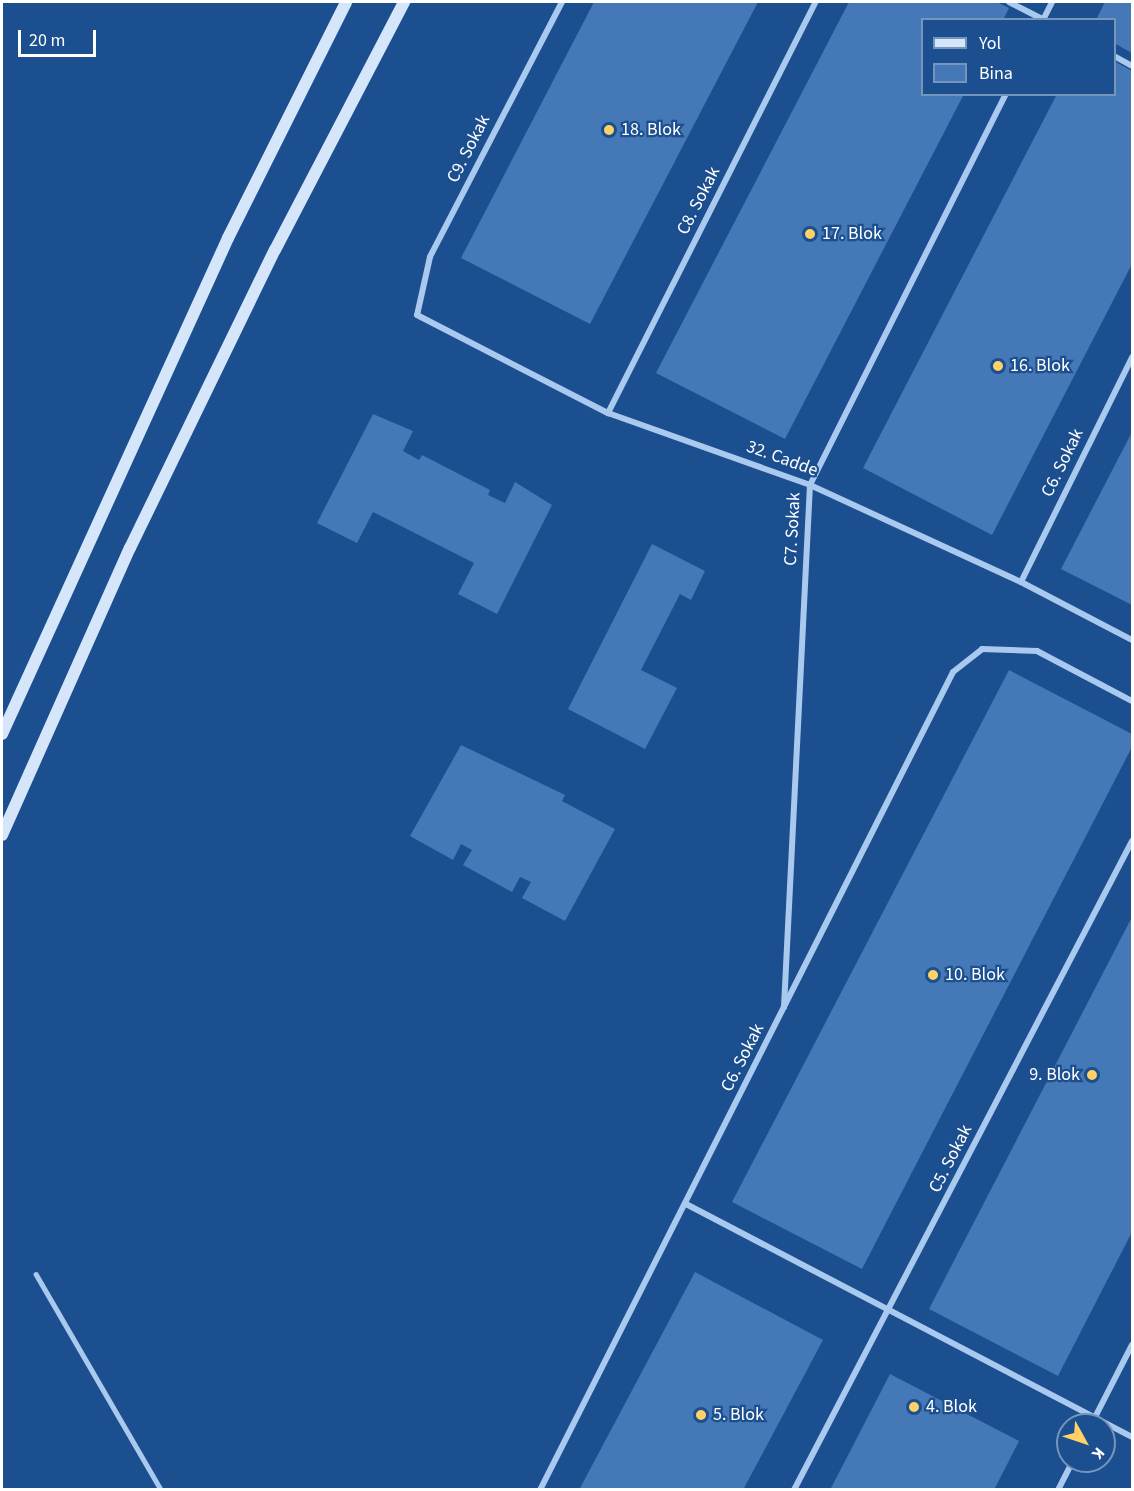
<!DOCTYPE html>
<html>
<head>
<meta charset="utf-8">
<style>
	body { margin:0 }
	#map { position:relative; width:1134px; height:1491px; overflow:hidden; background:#1b4f8f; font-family:"Source Sans 3",sans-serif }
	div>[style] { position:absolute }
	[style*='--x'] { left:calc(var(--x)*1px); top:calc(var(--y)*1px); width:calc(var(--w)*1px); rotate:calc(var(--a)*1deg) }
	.building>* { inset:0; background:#4478b7 }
	.service>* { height:4.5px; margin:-2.25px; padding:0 2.25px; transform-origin:2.25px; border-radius:2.25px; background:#a9c9ee }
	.minor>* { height:6px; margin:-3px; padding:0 3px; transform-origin:3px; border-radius:3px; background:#a9c9ee }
	.secondary>* { height:12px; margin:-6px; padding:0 6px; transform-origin:6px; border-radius:6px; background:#d6e6fa }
	.dots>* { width:16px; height:16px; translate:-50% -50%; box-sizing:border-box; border:3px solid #1b4f8f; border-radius:50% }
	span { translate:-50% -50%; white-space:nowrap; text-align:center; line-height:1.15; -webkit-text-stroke:4.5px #1b4f8f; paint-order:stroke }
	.poi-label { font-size:18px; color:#fff }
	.left { translate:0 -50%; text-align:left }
	.right { translate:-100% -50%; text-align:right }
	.street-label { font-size:18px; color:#fff }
	.frame { position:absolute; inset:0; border:3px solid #fff; pointer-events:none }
	.legend { position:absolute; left:921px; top:18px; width:195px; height:78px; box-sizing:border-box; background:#1b4f8f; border:2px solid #7695bc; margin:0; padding:8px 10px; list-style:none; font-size:18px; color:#fff }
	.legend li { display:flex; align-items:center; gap:12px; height:30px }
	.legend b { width:30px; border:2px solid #7695bc }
	.north { position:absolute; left:1056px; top:1413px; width:60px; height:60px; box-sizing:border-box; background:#1b4f8f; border:2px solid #7695bc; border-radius:50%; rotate:130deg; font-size:16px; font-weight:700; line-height:24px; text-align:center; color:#fff }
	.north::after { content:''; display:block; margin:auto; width:21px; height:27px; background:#ffd166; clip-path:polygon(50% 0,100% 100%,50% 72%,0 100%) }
	.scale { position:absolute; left:18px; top:30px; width:78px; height:27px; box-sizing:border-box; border:3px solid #fff; border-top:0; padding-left:8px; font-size:18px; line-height:21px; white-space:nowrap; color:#fff; -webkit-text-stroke:4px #1b4f8f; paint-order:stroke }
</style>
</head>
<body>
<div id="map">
	<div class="building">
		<i style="clip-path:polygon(594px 2px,758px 2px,590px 324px,461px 258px)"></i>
		<i style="clip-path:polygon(849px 2px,997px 2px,1009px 8px,1003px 20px,922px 20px,922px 94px,964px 94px,785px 439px,656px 373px)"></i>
		<i style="clip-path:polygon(1105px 2px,1132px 2px,1132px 53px,1114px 43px,1114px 20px,1096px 20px)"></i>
		<i style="clip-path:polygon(1114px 61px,1132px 71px,1132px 264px,992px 535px,863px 468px,1057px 94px,1114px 94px)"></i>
		<i style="clip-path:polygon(373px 414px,413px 431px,403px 451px,419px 460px,422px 455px,490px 490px,488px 495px,505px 503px,515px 482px,552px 505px,497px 614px,458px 594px,474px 563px,389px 520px,373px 512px,357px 543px,317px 523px)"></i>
		<i style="clip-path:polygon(1132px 432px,1132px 605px,1061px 569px)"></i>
		<i style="clip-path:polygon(652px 544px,705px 571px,691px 600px,680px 594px,641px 670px,677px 688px,645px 749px,568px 709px)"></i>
		<i style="clip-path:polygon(1009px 670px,1132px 734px,1132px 747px,862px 1269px,732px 1202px)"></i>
		<i style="clip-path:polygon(461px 745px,565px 795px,562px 801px,615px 829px,565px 921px,522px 898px,531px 882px,520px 877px,512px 892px,463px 865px,472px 850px,461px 844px,453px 860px,410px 836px)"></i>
		<i style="clip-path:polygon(1132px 917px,1132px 1232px,1058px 1376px,929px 1309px)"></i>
		<i style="clip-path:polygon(695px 1272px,823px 1340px,743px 1490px,579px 1490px)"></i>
		<i style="clip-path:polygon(890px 1374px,1019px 1441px,994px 1490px,830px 1490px)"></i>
	</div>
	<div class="service">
		<i style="--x:36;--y:1274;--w:250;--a:59.9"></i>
	</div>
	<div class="minor">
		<i style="--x:562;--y:2;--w:287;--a:117.4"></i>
		<i style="--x:430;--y:257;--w:59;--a:102.6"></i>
		<i style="--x:417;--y:315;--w:215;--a:27.2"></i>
		<i style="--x:608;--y:413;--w:214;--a:19.6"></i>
		<i style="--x:810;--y:485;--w:232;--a:24.7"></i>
		<i style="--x:1021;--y:582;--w:125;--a:27.6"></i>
		<i style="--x:1009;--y:2;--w:39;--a:27"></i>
		<i style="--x:1043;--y:20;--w:20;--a:-63"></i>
		<i style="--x:1114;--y:56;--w:21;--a:29"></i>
		<i style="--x:608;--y:413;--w:461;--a:-63.2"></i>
		<i style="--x:1021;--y:582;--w:251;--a:-63.7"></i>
		<i style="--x:784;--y:1007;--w:523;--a:-87.15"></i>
		<i style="--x:810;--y:485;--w:437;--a:-63.4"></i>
		<i style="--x:686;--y:1204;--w:503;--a:27.58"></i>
		<i style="--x:1091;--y:1425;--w:90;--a:-62.9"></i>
		<i style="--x:540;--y:1490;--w:916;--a:-63.21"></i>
		<i style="--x:953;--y:672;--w:37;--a:-38"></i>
		<i style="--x:982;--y:649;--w:55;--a:2.1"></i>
		<i style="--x:1037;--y:651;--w:107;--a:27.8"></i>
		<i style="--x:794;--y:1490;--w:732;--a:-62.49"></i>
		<i style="--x:1058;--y:1490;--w:33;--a:-63"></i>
	</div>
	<div class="secondary">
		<i style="--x:2;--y:734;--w:545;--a:-65.5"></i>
		<i style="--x:228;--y:238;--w:264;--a:-63.4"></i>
		<i style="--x:2;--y:835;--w:314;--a:-66"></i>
		<i style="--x:130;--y:548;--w:331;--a:-64.1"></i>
		<i style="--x:275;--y:250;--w:280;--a:-62.5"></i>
	</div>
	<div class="dots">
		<i style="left:609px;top:130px;background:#ffd166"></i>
		<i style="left:810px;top:234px;background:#ffd166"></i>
		<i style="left:998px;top:366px;background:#ffd166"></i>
		<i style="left:933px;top:975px;background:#ffd166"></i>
		<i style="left:1092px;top:1075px;background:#ffd166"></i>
		<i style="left:914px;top:1407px;background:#ffd166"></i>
		<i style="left:701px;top:1415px;background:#ffd166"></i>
	</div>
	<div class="poi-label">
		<span class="left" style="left:621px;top:130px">18. Blok</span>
		<span class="left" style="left:822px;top:234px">17. Blok</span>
		<span class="left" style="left:1010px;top:366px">16. Blok</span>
		<span class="left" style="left:945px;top:975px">10. Blok</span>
		<span class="right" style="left:1080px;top:1075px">9. Blok</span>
		<span class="left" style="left:926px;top:1407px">4. Blok</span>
		<span class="left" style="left:713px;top:1415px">5. Blok</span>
	</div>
	<div class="street-label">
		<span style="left:469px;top:149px;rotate:-63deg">C9. Sokak</span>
		<span style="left:699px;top:201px;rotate:-63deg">C8. Sokak</span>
		<span style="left:782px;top:459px;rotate:20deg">32. Cadde</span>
		<span style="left:1063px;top:463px;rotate:-64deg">C6. Sokak</span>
		<span style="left:793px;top:529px;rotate:-87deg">C7. Sokak</span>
		<span style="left:743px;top:1058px;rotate:-63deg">C6. Sokak</span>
		<span style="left:951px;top:1159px;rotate:-63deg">C5. Sokak</span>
	</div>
	<div class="frame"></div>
	<ul class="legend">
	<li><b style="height:8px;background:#d6e6fa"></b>Yol</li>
	<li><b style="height:16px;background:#4478b7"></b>Bina</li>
	</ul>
	<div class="north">K</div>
	<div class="scale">20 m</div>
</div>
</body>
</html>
